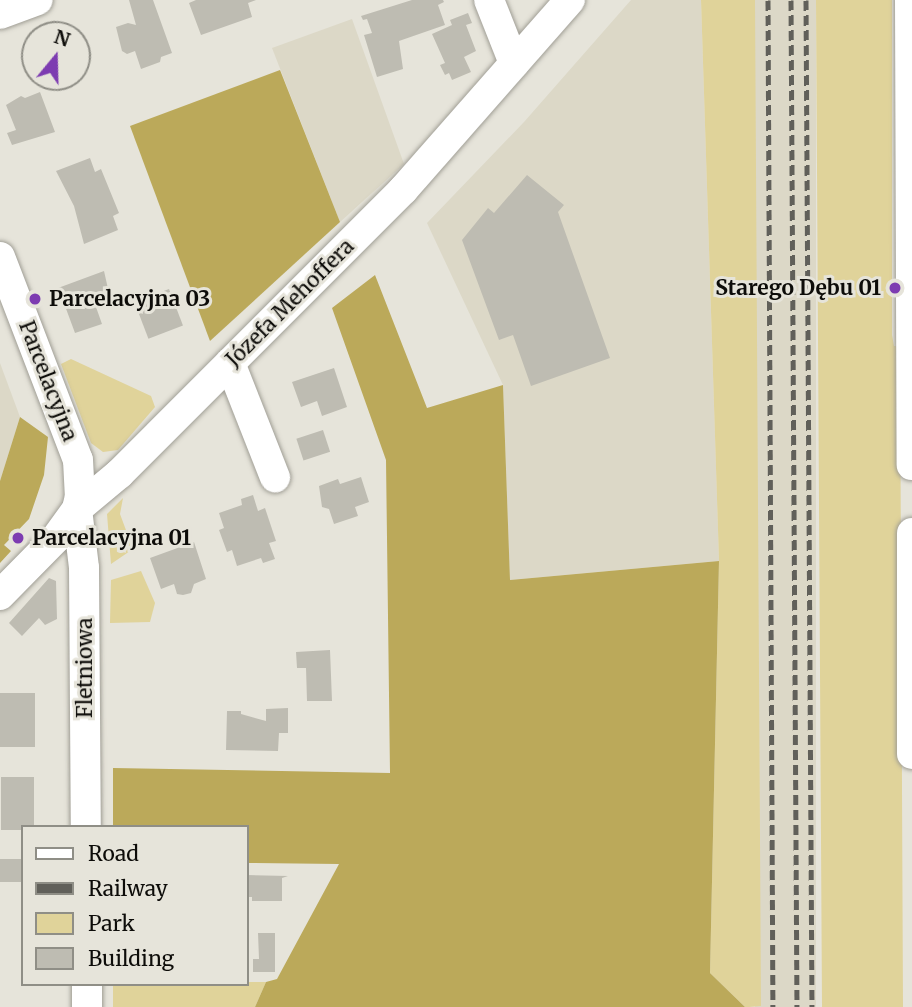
<!DOCTYPE html>
<html>
<head>
<meta charset="utf-8">
<style>
	body { margin:0 }
	#map { position:relative; width:912px; height:1007px; overflow:hidden; background:#e6e4da; font-family:Merriweather,serif }
	div>[style] { position:absolute }
	[style*='--x'] { left:calc(var(--x)*1px); top:calc(var(--y)*1px); width:calc(var(--w)*1px); rotate:calc(var(--a)*1deg) }
	.built>* { inset:0; background:#dcd8c7; transform-origin:0 0 }
	.green>* { inset:0; background:#e0d39a }
	.forest>* { inset:0; background:#bba95a }
	.building>* { inset:0; background:#bebcb2; transform-origin:0 0 }
	.roads { filter:drop-shadow(0 0 2px #a09e95) drop-shadow(0 0 2px #a09e95) }
	.minor>* { height:30px; margin:-15px; padding:0 15px; transform-origin:15px; border-radius:15px; background:#fff }
	.rail>* { height:5px; margin-top:-2.5px; transform-origin:0; background:repeating-linear-gradient(90deg,#61605a 0 10px,transparent 0 15px) }
	.dots>* { width:19px; height:19px; translate:-50% -50%; box-sizing:border-box; border:4px solid #e6e4da; border-radius:50% }
	span { translate:-50% -50%; white-space:nowrap; text-align:center; line-height:1.15; -webkit-text-stroke:6px #e6e4da; paint-order:stroke }
	.poi-label { font-size:21px; color:#0d0c09; font-weight:700 }
	.right { translate:-100% -50%; text-align:right }
	.left { translate:0 -50%; text-align:left }
	.street-label { font-size:21px; color:#0d0c09 }
	.legend { position:absolute; left:21px; top:825px; width:228px; height:161px; box-sizing:border-box; background:#e6e4da; border:2px solid #8f8e86; margin:0; padding:9px 12px; list-style:none; font-size:21px; color:#0d0c09 }
	.legend li { display:flex; align-items:center; gap:14px; height:35px }
	.legend b { width:35px; border:2px solid #8f8e86 }
	.north { position:absolute; left:21px; top:21px; width:70px; height:70px; box-sizing:border-box; background:#e6e4da; border:2px solid #8f8e86; border-radius:50%; rotate:19deg; font-size:19px; font-weight:700; line-height:28px; text-align:center; color:#0d0c09 }
	.north::after { content:''; display:block; margin:auto; width:24px; height:32px; background:#7d3cb1; clip-path:polygon(50% 0,100% 100%,50% 72%,0 100%) }
</style>
</head>
<body>
<div id="map">
	<div class="built">
		<i style="clip-path:polygon(631px 0,701px 0,719px 561px,510px 580px,503px 385px,427px 223px,524px 122px)"></i>
		<i style="left:755px;top:0;width:61px;height:1007px"></i>
		<i style="clip-path:polygon(352px 19px,404px 164px,340px 222px,272px 48px)"></i>
		<i style="clip-path:polygon(0 363px,20px 417px,0 481px)"></i>
	</div>
	<div class="green">
		<i style="clip-path:polygon(701px 0,755px 0,761px 1006px,749px 1007px,745px 1007px,710px 973px,719px 561px)"></i>
		<i style="clip-path:polygon(816px 0,892px 0,892px 335px,894px 346px,900px 346px,903px 1007px,822px 1007px)"></i>
		<i style="clip-path:polygon(71px 359px,151px 396px,155px 407px,118px 450px,103px 452px,91px 443px,61px 364px)"></i>
		<i style="clip-path:polygon(123px 498px,120px 514px,133px 549px,111px 564px,107px 514px)"></i>
		<i style="clip-path:polygon(141px 571px,155px 603px,150px 622px,110px 623px,111px 580px)"></i>
		<i style="clip-path:polygon(247px 982px,266px 982px,255px 1007px,113px 1007px,113px 984px,247px 984px)"></i>
	</div>
	<div class="forest">
		<i style="clip-path:polygon(280px 70px,340px 222px,210px 341px,130px 126px)"></i>
		<i style="clip-path:polygon(375px 275px,427px 408px,503px 385px,510px 580px,719px 561px,710px 973px,745px 1007px,255px 1007px,266px 982px,277px 979px,339px 864px,247px 863px,247px 827px,113px 827px,113px 768px,390px 773px,386px 460px,332px 308px)"></i>
		<i style="clip-path:polygon(20px 417px,48px 437px,44px 475px,29px 519px,4px 545px,11px 551px,0 563px,0 481px)"></i>
	</div>
	<div class="building">
		<i style="clip-path:polygon(129px 0,153px 0,172px 53px,161px 57px,160px 62px,141px 69px,135px 51px,127px 54px,122px 51px,116px 27px,128px 23px,136px 25px)"></i>
		<i style="clip-path:polygon(196px 0,256px 0,248px 3px,252px 17px,201px 35px,189px 3px)"></i>
		<i style="clip-path:polygon(412px 0,443px 0,444px 2px,438px 5px,445px 25px,399px 41px,403px 69px,377px 77px,364px 35px,372px 33px,367px 19px,363px 20px,361px 16px)"></i>
		<i style="clip-path:polygon(468px 13px,472px 23px,466px 25px,476px 51px,464px 57px,471px 72px,452px 80px,449px 73px,445px 75px,440px 65px,445px 63px,432px 34px,452px 25px,450px 20px)"></i>
		<i style="clip-path:polygon(40px 92px,55px 132px,12px 145px,7px 133px,16px 130px,6px 105px,21px 96px,25px 98px)"></i>
		<i style="clip-path:polygon(90px 158px,95px 172px,101px 169px,119px 213px,113px 216px,118px 230px,84px 244px,74px 206px,56px 171px)"></i>
		<i style="clip-path:polygon(527px 175px,564px 205px,558px 212px,610px 358px,531px 386px,513px 335px,499px 340px,462px 240px,488px 208px,494px 213px)"></i>
		<i style="clip-path:polygon(104px 271px,111px 302px,96px 307px,102px 324px,75px 333px,65px 306px,68px 305px,66px 300px,63px 301px,58px 288px)"></i>
		<i style="left:169px;top:289px;width:39px;height:37px;rotate:69deg"></i>
		<i style="clip-path:polygon(334px 368px,347px 407px,322px 416px,317px 401px,301px 407px,292px 382px)"></i>
		<i style="left:323px;top:430px;width:23px;height:28px;rotate:72deg"></i>
		<i style="clip-path:polygon(361px 477px,369px 502px,355px 507px,358px 516px,334px 524px,329px 509px,322px 507px,319px 486px,338px 479px,340px 484px)"></i>
		<i style="clip-path:polygon(253px 495px,258px 511px,265px 508px,276px 541px,269px 543px,275px 559px,263px 563px,261px 558px,237px 566px,232px 550px,227px 552px,219px 530px,224px 528px,219px 513px,242px 505px,241px 499px)"></i>
		<i style="clip-path:polygon(194px 542px,206px 579px,194px 584px,191px 593px,183px 595px,177px 594px,174px 584px,161px 589px,150px 558px)"></i>
		<i style="clip-path:polygon(49px 578px,56px 581px,57px 619px,45px 625px,39px 618px,22px 636px,9px 623px)"></i>
		<i style="clip-path:polygon(330px 650px,332px 701px,307px 701px,306px 668px,297px 668px,296px 652px)"></i>
		<i style="left:35px;top:693px;width:54px;height:35px;rotate:90deg"></i>
		<i style="clip-path:polygon(288px 708px,288px 733px,279px 733px,278px 751px,226px 750px,227px 711px,241px 711px,241px 714px,266px 721px,266px 709px)"></i>
		<i style="left:1px;top:777px;width:33px;height:53px"></i>
		<i style="left:0;top:859px;width:23px;height:23px"></i>
		<i style="clip-path:polygon(247px 875px,288px 876px,282px 878px,282px 901px,252px 901px,252px 897px,247px 897px)"></i>
		<i style="clip-path:polygon(258px 933px,275px 933px,275px 972px,253px 972px,253px 959px,259px 959px)"></i>
	</div>
	<div class="roads">
		<div class="minor">
			<i style="--x:489;--y:0;--w:68;--a:68.4"></i>
			<i style="--x:910;--y:0;--w:465;--a:89.8"></i>
			<i style="--x:0;--y:14;--w:40;--a:-20.2"></i>
			<i style="--x:0;--y:257;--w:217;--a:69"></i>
			<i style="--x:78;--y:460;--w:36;--a:87"></i>
			<i style="--x:80;--y:496;--w:13;--a:103"></i>
			<i style="--x:77;--y:509;--w:59;--a:83.2"></i>
			<i style="--x:84;--y:568;--w:259;--a:89.6"></i>
			<i style="--x:230;--y:363;--w:123;--a:68.5"></i>
			<i style="--x:912;--y:533;--w:221;--a:90"></i>
			<i style="--x:0;--y:595;--w:80;--a:-45.5"></i>
			<i style="--x:56;--y:538;--w:36;--a:-54"></i>
			<i style="--x:77;--y:509;--w:55;--a:-39.8"></i>
			<i style="--x:119;--y:474;--w:402;--a:-45"></i>
			<i style="--x:403;--y:190;--w:253;--a:-48.7"></i>
			<i style="--x:87;--y:984;--w:23;--a:90"></i>
		</div>
	</div>
	<div class="rail">
		<i style="--x:768;--y:0;--w:1007;--a:89.72"></i>
		<i style="--x:791;--y:0;--w:1007;--a:89.66"></i>
		<i style="--x:806;--y:0;--w:1007;--a:89.66"></i>
	</div>
	<div class="dots">
		<i style="left:895px;top:288px;background:#7d3cb1"></i>
		<i style="left:35px;top:299px;background:#7d3cb1"></i>
		<i style="left:18px;top:538px;background:#7d3cb1"></i>
	</div>
	<div class="poi-label">
		<span class="right" style="left:881px;top:288px">Starego Dębu 01</span>
		<span class="left" style="left:49px;top:299px">Parcelacyjna 03</span>
		<span class="left" style="left:32px;top:538px">Parcelacyjna 01</span>
	</div>
	<div class="street-label">
		<span style="left:290px;top:303px;rotate:-45deg">Józefa Mehoffera</span>
		<span style="left:48px;top:381px;rotate:69deg">Parcelacyjna</span>
		<span style="left:85px;top:668px;rotate:-90deg">Fletniowa</span>
	</div>
	<ul class="legend">
	<li><b style="height:9px;background:#fff"></b>Road</li>
	<li><b style="height:9px;background:#61605a"></b>Railway</li>
	<li><b style="height:19px;background:#e0d39a"></b>Park</li>
	<li><b style="height:19px;background:#bebcb2"></b>Building</li>
	</ul>
	<div class="north">N</div>
</div>
</body>
</html>
